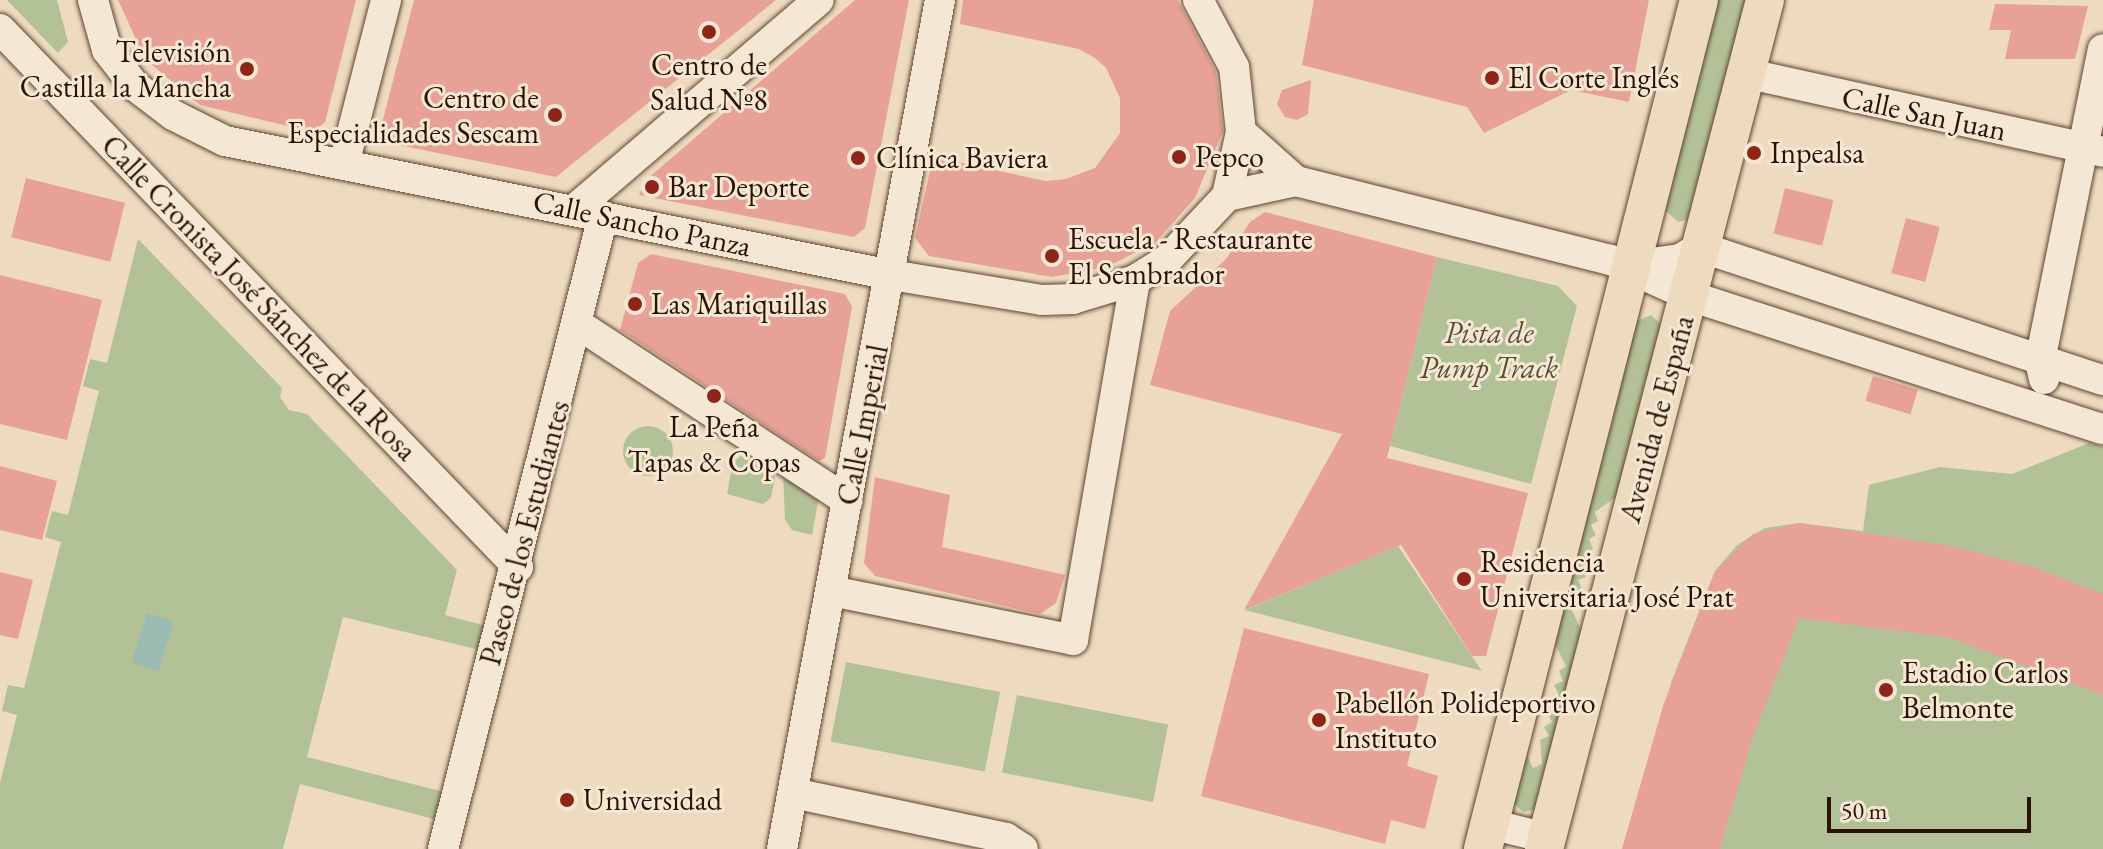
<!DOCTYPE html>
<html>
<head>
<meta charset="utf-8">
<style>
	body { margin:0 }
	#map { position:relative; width:2103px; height:849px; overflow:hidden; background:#eedbbf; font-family:"EB Garamond",serif }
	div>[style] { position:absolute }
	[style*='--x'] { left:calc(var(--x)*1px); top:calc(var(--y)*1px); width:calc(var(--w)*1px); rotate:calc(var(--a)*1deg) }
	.green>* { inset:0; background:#b3c196; transform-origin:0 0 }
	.round { border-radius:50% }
	.water>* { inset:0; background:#99bbb2; transform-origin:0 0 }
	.building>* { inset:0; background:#e7a197; transform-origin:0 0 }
	.roads { filter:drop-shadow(0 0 2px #5e4430) drop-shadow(0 0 2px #5e4430) }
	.minor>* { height:30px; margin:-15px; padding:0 15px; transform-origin:15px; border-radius:15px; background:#f4e8d5 }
	.major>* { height:38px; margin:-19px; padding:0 19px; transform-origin:19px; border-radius:19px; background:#eedbbf }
	.dots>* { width:22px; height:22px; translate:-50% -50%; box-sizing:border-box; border:4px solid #f4e8d5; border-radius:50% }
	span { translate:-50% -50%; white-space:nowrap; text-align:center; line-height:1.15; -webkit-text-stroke:6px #f4e8d5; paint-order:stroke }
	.poi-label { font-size:30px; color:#2e1201 }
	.right { translate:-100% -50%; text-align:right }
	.left { translate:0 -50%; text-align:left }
	.street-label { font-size:30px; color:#2e1201 }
	.park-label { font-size:30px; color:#5d4f35; font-style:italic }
	.scale { position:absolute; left:1827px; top:797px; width:204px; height:36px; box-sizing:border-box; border:4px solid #2e1201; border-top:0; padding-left:10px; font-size:24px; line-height:28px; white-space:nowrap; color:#2e1201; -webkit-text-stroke:6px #f4e8d5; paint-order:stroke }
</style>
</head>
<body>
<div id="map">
	<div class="green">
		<i style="clip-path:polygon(7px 0,57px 0,68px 42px,58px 53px)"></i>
		<i style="clip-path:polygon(1718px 0,1750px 0,1692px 218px,1678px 222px,1665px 210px)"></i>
		<i style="clip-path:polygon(138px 239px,282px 388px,280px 397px,289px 410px,307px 414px,457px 570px,445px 615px,486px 626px,480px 650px,343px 617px,307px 757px,444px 792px,437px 820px,300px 784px,283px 849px,0 849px,0 783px,17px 715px,2px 711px,8px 685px,24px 688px,61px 542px,45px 537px,52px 511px,68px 515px,99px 391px,83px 386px,90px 359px,107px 363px)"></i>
		<i style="clip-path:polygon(1437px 257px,1558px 286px,1577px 306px,1531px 484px,1390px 446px)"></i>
		<i style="clip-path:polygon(1651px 315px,1663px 326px,1624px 491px,1595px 512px,1598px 521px,1591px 525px,1596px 535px,1589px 539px,1593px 549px,1585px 553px,1589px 562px,1581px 567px,1586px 577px,1578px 580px,1582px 589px,1573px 594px,1578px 604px,1571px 608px,1584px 636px,1536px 809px,1523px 812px,1512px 802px,1523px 747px,1533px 768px,1542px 764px,1540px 740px,1549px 736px,1544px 727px,1552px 722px,1547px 712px,1555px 708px,1551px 699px,1559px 695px,1554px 685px,1563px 681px,1559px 671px,1566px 666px,1551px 636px,1634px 322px)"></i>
		<i class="round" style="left:623px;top:426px;width:50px;height:50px"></i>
		<i style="clip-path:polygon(2089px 443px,2103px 447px,2103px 849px,1622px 849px,1672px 680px,1715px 571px,1737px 545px,1765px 528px,1799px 523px,1863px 531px,1869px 485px,1940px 467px,2012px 474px)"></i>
		<i style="clip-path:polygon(741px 456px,775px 477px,771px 498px,763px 504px,727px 494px,733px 462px)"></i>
		<i style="clip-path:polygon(783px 473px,819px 496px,812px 535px,792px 530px,785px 520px)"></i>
		<i style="clip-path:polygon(1398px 546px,1482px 671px,1245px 610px)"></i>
		<i style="left:846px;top:662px;width:157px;height:81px;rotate:11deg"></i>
		<i style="left:1017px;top:695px;width:154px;height:79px;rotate:11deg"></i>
	</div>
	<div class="water">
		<i style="left:147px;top:613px;width:28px;height:52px;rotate:17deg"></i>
	</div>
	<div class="building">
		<i style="clip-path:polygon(118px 0,356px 0,325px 122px,313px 132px,200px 105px,145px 59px)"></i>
		<i style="clip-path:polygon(414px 0,776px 0,556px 177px,389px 143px,380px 131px)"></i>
		<i style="clip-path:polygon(855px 0,909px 0,865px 228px,854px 237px,639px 195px,646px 180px)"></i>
		<i style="clip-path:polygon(963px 0,1178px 0,1216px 72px,1223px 131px,1195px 198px,1156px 242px,1107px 267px,1052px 277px,929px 256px,915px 238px,933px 157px,1046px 181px,1066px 179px,1095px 168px,1120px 133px,1120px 98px,1106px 68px,1095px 58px,1079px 49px,960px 24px)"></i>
		<i style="clip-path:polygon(1314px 0,1649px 0,1629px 102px,1571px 90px,1484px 133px,1467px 107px,1302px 65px)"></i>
		<i style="clip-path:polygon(1995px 4px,2088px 6px,2075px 59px,2005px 59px,2011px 30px,1989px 30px)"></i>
		<i style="clip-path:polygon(1311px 80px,1308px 114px,1297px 120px,1285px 117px,1277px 104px,1282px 90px)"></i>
		<i style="left:26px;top:178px;width:102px;height:61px;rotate:14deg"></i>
		<i style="left:1785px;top:188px;width:50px;height:47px;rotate:14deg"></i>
		<i style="clip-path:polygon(1265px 212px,1437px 257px,1387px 458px,1528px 493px,1486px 656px,1472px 656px,1401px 545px,1244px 610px,1342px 434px,1150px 385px,1170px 311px,1226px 259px,1250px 222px)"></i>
		<i style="left:1906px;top:218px;width:35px;height:57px;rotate:15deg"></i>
		<i style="clip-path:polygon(651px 254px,845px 294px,852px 307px,825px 458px,819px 461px,620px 330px,638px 263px)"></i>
		<i style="clip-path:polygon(0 275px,102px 300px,67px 440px,0 424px)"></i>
		<i style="left:1873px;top:376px;width:47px;height:26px;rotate:17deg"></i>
		<i style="clip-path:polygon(0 466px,57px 481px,42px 540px,0 530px)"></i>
		<i style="clip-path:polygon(875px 477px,950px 495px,942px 547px,1065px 575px,1056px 603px,1040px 614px,875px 576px,864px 563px)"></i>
		<i style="clip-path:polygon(1799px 523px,1951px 546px,2030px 566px,2103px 594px,2103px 695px,1948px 637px,1799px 618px,1751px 743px,1720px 849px,1622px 849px,1663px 706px,1715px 571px,1753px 534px)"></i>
		<i style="clip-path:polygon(0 572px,33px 580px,18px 639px,0 635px)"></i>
		<i style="clip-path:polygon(1244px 628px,1429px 674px,1407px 766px,1438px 776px,1425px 829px,1391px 820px,1385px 844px,1201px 796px)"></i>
	</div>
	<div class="roads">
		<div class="minor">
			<i style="--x:93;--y:0;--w:52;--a:74.4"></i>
			<i style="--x:107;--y:50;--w:46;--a:52.1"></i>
			<i style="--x:135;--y:86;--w:48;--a:37.3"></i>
			<i style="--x:173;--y:115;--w:58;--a:26.6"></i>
			<i style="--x:225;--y:141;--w:679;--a:11.38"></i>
			<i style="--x:891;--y:275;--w:153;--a:9.4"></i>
			<i style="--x:1042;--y:300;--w:31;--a:-2"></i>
			<i style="--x:1073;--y:299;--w:65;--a:-17"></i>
			<i style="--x:1135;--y:280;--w:36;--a:-32"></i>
			<i style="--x:1166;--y:261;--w:89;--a:-46.8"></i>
			<i style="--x:1227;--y:196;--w:66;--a:-77.7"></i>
			<i style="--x:1241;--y:132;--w:65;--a:-96.1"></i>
			<i style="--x:1234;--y:67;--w:76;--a:-118.2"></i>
			<i style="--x:0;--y:29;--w:747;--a:46.09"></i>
			<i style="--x:1745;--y:73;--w:367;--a:12.4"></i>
			<i style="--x:1241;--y:132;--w:74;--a:41.7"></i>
			<i style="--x:344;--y:164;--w:169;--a:-75.6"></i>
			<i style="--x:1227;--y:196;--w:71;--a:-12.3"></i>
			<i style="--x:1296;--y:181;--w:325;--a:14.1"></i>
			<i style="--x:1611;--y:260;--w:87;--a:24.5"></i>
			<i style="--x:1690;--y:296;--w:434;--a:17.9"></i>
			<i style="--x:575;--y:209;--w:321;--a:-40.6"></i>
			<i style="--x:1630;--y:266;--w:50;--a:-8"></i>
			<i style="--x:1680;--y:259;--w:23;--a:-31"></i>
			<i style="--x:1700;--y:247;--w:424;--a:18.3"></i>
			<i style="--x:579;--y:325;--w:321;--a:33.2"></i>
			<i style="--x:2044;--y:379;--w:18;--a:-103"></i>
			<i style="--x:2040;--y:361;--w:318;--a:-78.6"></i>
			<i style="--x:831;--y:591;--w:247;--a:11.4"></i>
			<i style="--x:1073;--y:640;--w:365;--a:-80.2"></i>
			<i style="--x:793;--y:793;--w:218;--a:11.9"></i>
			<i style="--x:1006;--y:838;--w:20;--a:33"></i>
			<i style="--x:1490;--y:824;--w:59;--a:13.8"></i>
			<i style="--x:443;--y:849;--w:653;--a:-75.81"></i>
			<i style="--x:782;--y:849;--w:864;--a:-79.46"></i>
		</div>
		<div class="major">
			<i style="--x:1483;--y:849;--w:876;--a:-75.73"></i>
			<i style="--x:1544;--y:849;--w:877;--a:-75.41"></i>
		</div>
	</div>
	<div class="dots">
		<i style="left:709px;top:32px;background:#8f2418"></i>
		<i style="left:247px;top:69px;background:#8f2418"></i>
		<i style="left:1492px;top:78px;background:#8f2418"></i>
		<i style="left:555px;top:115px;background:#8f2418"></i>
		<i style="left:1754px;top:153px;background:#8f2418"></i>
		<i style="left:1179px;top:157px;background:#8f2418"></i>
		<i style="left:858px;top:158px;background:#8f2418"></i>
		<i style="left:652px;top:187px;background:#8f2418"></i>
		<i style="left:1052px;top:256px;background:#8f2418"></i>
		<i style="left:635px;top:304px;background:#8f2418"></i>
		<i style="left:714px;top:396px;background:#8f2418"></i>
		<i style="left:1464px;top:579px;background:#8f2418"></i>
		<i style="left:1886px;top:690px;background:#8f2418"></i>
		<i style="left:1319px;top:720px;background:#8f2418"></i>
		<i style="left:567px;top:800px;background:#8f2418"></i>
	</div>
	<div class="poi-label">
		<span class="right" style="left:231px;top:69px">Televisión<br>Castilla la Mancha</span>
		<span style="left:709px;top:82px">Centro de<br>Salud Nº8</span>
		<span class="left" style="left:1508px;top:78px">El Corte Inglés</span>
		<span class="right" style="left:539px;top:115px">Centro de<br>Especialidades Sescam</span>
		<span class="left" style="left:1770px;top:153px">Inpealsa</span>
		<span class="left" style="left:1195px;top:157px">Pepco</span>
		<span class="left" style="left:876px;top:158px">Clínica Baviera</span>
		<span class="left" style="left:668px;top:187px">Bar Deporte</span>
		<span class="left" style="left:1068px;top:256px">Escuela - Restaurante<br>El Sembrador</span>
		<span class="left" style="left:651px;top:304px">Las Mariquillas</span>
		<span style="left:714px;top:444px">La Peña<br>Tapas &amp; Copas</span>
		<span class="left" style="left:1480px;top:579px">Residencia<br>Universitaria José Prat</span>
		<span class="left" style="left:1902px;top:690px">Estadio Carlos<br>Belmonte</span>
		<span class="left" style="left:1335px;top:720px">Pabellón Polideportivo<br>Instituto</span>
		<span class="left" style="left:583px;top:800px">Universidad</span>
	</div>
	<div class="street-label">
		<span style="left:1924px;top:114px;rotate:12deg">Calle San Juan</span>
		<span style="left:642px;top:224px;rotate:12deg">Calle Sancho Panza</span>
		<span style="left:259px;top:298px;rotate:46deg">Calle Cronista José Sánchez de la Rosa</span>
		<span style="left:1657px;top:419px;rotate:-75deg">Avenida de España</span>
		<span style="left:863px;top:425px;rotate:-79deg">Calle Imperial</span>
		<span style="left:525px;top:533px;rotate:-75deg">Paseo de los Estudiantes</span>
	</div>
	<div class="park-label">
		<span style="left:1489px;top:350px">Pista de<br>Pump Track</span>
	</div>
	<div class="scale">50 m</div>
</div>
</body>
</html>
